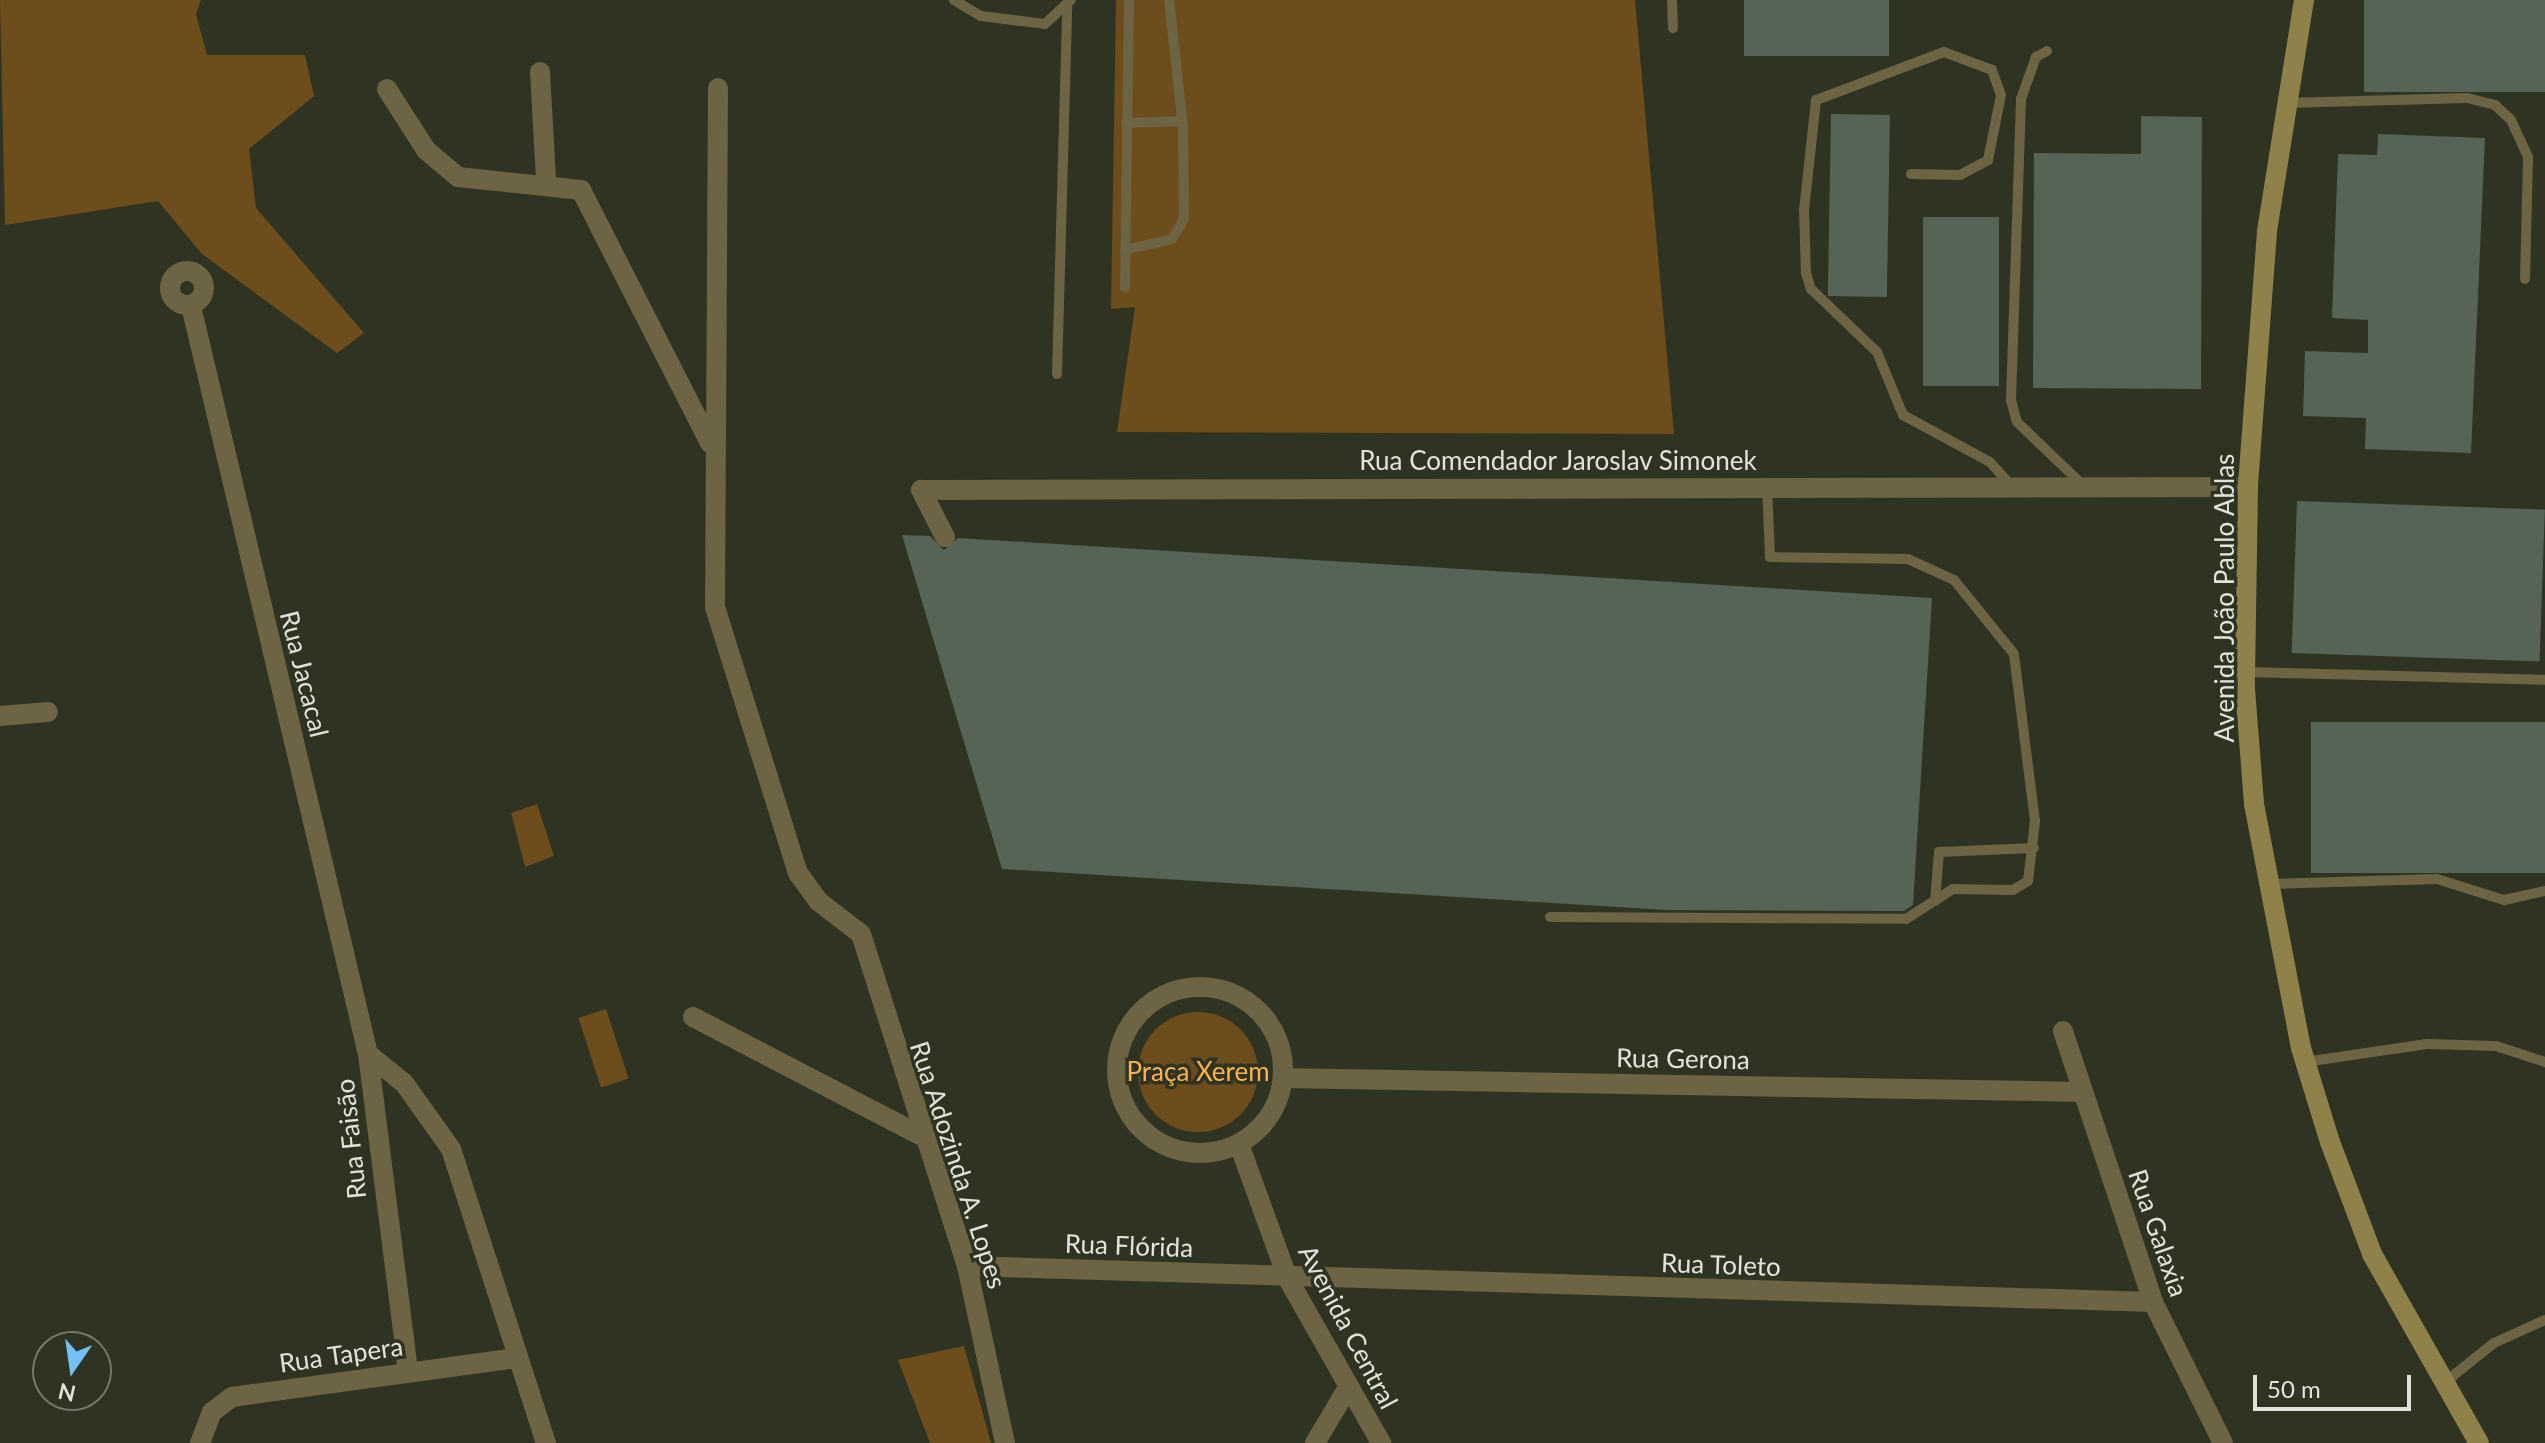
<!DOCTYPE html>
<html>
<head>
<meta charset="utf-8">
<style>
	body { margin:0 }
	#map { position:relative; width:2545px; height:1443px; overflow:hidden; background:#2e3322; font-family:Lato,sans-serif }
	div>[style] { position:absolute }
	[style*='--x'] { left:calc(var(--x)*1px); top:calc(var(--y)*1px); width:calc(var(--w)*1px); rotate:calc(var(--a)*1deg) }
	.green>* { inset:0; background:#6e4d1d; transform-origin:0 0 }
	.round { border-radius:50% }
	.building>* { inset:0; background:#566456; transform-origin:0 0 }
	.lane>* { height:10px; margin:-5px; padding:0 5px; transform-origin:5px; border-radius:5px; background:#6c6442 }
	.street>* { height:20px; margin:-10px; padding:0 10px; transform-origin:10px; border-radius:10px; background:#6c6442 }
	.street>.ring { margin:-10px; padding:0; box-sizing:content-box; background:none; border:20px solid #6c6442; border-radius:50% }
	.secondary>* { height:20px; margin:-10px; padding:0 10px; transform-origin:10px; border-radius:10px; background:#8e814a }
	span { translate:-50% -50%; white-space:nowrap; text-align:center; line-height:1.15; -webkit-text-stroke:7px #2e3322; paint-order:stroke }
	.street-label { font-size:26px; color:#e0e3d9 }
	.park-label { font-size:26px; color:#fcb44e }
	.north { position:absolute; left:32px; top:1331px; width:80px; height:80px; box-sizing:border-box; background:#2e3322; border:2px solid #75796b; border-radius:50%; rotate:193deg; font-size:22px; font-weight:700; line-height:32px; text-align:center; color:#e0e3d9 }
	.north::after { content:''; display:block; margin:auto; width:28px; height:36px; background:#75c0f6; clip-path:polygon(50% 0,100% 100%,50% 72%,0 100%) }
	.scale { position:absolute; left:2253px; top:1375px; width:158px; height:36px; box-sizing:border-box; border:4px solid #e0e3d9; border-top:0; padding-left:10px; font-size:24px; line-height:28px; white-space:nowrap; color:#e0e3d9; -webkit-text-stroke:6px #2e3322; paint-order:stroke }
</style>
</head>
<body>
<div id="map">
	<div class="green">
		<i style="clip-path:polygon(0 0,201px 0,196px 14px,207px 55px,305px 55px,314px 96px,249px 149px,256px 208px,364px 333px,337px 353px,202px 254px,158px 201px,5px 225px)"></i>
		<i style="clip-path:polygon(1116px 0,1635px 0,1674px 434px,1117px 432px,1135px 307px,1111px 309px)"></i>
		<i style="clip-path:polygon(537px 804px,554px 856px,525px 867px,511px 813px)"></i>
		<i style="left:606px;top:1009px;width:73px;height:29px;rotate:72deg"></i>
		<i class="round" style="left:1138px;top:1012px;width:120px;height:120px"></i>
		<i style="clip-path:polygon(964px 1346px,991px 1443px,930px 1443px,898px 1360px)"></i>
	</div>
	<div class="building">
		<i style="left:1744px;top:0;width:145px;height:56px"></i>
		<i style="left:2364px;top:0;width:181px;height:92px"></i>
		<i style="left:1831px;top:114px;width:59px;height:182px;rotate:1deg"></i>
		<i style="clip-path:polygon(2141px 116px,2202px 117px,2201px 389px,2033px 388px,2034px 153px,2141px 154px)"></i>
		<i style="clip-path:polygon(2378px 134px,2485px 138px,2471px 453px,2365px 449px,2366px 418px,2303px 416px,2305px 351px,2368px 353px,2368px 320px,2332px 318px,2338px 154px,2377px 155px)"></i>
		<i style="left:1923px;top:217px;width:76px;height:169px"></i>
		<i style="left:2297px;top:501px;width:248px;height:152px;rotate:2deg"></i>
		<i style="clip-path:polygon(902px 535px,930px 536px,944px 550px,958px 538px,1932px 598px,1913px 905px,1904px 911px,1666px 910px,1002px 869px)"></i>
		<i style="left:2311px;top:722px;width:234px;height:151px"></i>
	</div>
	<div class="lane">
		<i style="--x:954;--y:0;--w:31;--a:31"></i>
		<i style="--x:981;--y:16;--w:64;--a:7.1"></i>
		<i style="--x:1045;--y:24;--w:35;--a:-43"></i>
		<i style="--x:1672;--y:0;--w:28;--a:88"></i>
		<i style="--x:2047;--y:51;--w:13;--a:151"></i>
		<i style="--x:2036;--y:57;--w:45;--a:109.7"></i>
		<i style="--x:2021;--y:99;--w:301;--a:91.9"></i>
		<i style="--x:2011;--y:400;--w:23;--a:75"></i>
		<i style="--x:2017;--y:422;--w:93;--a:43.7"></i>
		<i style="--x:2287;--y:103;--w:180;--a:-1.6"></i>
		<i style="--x:2467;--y:98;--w:29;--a:14"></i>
		<i style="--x:2495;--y:105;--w:22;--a:43"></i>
		<i style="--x:2511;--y:120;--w:41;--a:65.3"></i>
		<i style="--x:2528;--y:157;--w:122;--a:91.4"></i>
		<i style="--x:1126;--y:123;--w:56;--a:-2"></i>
		<i style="--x:1911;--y:174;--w:49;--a:1.2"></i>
		<i style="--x:1960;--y:175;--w:32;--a:-28"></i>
		<i style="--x:1988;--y:160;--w:66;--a:-78.7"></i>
		<i style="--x:2001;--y:95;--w:27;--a:-110"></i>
		<i style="--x:1992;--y:70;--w:51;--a:-159.4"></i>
		<i style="--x:1944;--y:52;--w:137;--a:159.4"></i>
		<i style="--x:1816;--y:100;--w:111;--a:96.2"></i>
		<i style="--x:1804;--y:210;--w:63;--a:88.2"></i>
		<i style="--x:1806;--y:273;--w:17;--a:73"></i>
		<i style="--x:1811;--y:289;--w:91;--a:43.7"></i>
		<i style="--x:1877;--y:352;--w:68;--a:67.6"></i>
		<i style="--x:1903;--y:415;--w:99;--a:28.4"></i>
		<i style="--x:1990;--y:462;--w:31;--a:48"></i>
		<i style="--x:1125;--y:250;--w:48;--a:-13.2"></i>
		<i style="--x:1172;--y:239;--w:23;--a:-59"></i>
		<i style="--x:1184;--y:219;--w:91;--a:-90.6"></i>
		<i style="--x:1183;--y:128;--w:129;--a:-96.2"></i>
		<i style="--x:1125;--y:287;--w:287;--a:-89.2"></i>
		<i style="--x:1057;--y:374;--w:366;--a:-88.4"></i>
		<i style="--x:2245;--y:672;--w:300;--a:1.5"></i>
		<i style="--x:2268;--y:884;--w:169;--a:-1.7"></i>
		<i style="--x:2437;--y:879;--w:70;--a:17.4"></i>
		<i style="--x:2504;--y:900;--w:42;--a:-12.4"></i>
		<i style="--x:1935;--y:901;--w:49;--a:-85.3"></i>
		<i style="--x:1939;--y:852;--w:95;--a:-2.4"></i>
		<i style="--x:1550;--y:917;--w:356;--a:0.3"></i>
		<i style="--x:1906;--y:919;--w:56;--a:-32.6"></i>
		<i style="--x:1953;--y:889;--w:60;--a:1"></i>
		<i style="--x:2013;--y:890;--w:17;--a:-31"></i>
		<i style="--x:2028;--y:881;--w:60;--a:-83.3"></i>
		<i style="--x:2035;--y:821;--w:168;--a:-97.2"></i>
		<i style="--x:2014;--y:654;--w:95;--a:-129"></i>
		<i style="--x:1954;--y:580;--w:51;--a:-155.5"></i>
		<i style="--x:1908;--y:559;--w:138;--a:-179.2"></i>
		<i style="--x:1770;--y:557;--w:71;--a:-92.4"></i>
		<i style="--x:2305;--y:1062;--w:123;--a:-8.4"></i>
		<i style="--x:2427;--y:1044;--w:69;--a:1.7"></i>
		<i style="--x:2496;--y:1046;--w:52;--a:18.1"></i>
		<i style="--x:2444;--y:1383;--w:64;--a:-38.7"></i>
		<i style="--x:2494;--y:1343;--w:56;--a:-24.3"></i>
	</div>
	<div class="street">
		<i style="--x:540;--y:72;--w:109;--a:86.8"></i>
		<i style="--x:718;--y:88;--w:519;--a:90.33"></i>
		<i style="--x:715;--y:607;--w:279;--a:72.7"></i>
		<i style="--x:798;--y:873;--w:34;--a:54"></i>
		<i style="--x:818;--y:901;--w:54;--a:37.5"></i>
		<i style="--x:861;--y:934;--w:349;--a:72.3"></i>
		<i style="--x:967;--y:1266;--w:181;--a:77.9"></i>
		<i style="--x:387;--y:89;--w:72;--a:57.4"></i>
		<i style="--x:426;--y:150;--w:42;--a:40.2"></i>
		<i style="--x:458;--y:177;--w:124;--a:6"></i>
		<i style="--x:581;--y:190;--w:284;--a:63"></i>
		<i class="ring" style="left:170px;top:271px;width:14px;height:14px"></i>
		<i style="--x:191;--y:306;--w:769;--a:76.69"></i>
		<i style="--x:368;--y:1054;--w:321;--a:82.8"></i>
		<i style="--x:945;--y:537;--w:53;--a:-117.1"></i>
		<i style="--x:921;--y:490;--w:1327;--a:-0.13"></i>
		<i style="--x:0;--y:716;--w:48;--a:-4.8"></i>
		<i class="ring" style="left:1117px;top:987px;width:146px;height:146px"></i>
		<i style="--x:693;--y:1017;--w:256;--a:27.5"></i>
		<i style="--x:2063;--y:1031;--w:286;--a:71.6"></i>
		<i style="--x:2153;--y:1302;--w:157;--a:63.6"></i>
		<i style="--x:368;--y:1054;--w:46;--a:38.9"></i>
		<i style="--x:404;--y:1083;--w:81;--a:54.5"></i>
		<i style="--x:451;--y:1149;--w:309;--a:72.1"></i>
		<i style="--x:1283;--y:1078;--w:799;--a:1"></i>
		<i style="--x:1239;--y:1144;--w:144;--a:70.1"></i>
		<i style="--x:1288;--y:1279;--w:189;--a:60.4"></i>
		<i style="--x:967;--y:1266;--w:1187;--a:1.74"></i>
		<i style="--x:200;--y:1443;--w:33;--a:-69"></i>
		<i style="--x:212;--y:1412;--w:25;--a:-37"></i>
		<i style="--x:232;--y:1397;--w:287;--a:-7.8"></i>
		<i style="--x:1315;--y:1443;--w:63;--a:-59.3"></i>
	</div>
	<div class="secondary">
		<i style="--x:2304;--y:0;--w:235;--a:99.1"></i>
		<i style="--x:2267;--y:232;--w:256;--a:94.3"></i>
		<i style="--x:2248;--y:487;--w:202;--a:90.9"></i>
		<i style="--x:2245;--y:689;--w:115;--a:85.5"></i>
		<i style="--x:2254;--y:804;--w:248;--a:79.1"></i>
		<i style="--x:2301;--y:1048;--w:98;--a:72.9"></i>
		<i style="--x:2330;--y:1142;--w:120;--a:69.4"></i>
		<i style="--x:2372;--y:1254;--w:217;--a:60.5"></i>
	</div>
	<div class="street-label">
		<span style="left:1558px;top:461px">Rua Comendador Jaroslav Simonek</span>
		<span style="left:2225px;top:598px;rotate:-90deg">Avenida João Paulo Ablas</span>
		<span style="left:304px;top:674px;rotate:76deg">Rua Jacacal</span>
		<span style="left:1683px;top:1059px;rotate:1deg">Rua Gerona</span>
		<span style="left:351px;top:1139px;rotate:-96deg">Rua Faisão</span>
		<span style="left:958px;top:1165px;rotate:72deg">Rua Adozinda A. Lopes</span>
		<span style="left:2158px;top:1233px;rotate:71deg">Rua Galaxia</span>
		<span style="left:1129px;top:1246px;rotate:2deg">Rua Flórida</span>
		<span style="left:1721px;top:1265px;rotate:2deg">Rua Toleto</span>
		<span style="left:1348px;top:1327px;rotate:62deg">Avenida Central</span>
		<span style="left:341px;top:1355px;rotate:-8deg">Rua Tapera</span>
	</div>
	<div class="park-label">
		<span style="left:1198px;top:1072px">Praça Xerem</span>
	</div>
	<div class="north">N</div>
	<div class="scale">50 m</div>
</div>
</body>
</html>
